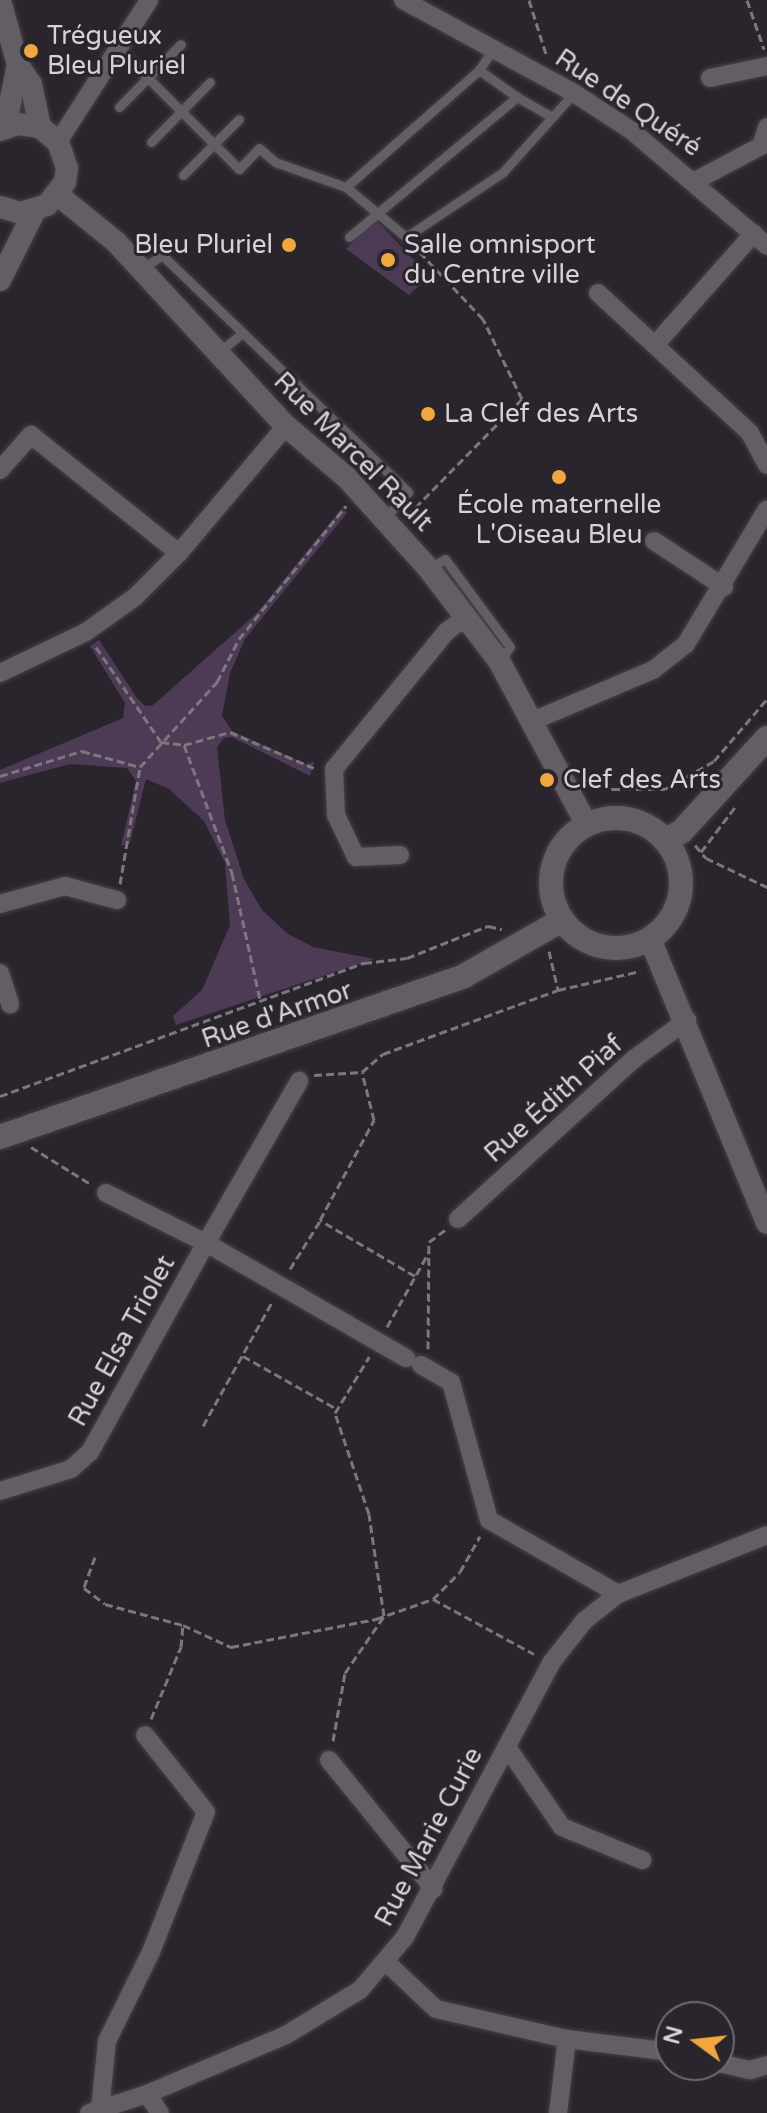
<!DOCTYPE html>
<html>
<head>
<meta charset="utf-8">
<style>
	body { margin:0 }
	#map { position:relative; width:767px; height:2113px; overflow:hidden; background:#2a242c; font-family:"Varela Round",sans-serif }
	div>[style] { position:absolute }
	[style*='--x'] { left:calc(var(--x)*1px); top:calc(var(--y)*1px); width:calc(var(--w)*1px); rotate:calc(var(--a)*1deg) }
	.green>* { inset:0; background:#4d3a55 }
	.path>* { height:3px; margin-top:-1.5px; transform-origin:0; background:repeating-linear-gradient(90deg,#7b777d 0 8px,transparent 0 12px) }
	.roads { filter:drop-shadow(0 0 2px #454147) drop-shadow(0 0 2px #454147) }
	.service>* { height:9px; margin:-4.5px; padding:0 4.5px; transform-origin:4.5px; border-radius:4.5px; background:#635d65 }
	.minor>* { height:18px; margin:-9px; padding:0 9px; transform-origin:9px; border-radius:9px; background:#635d65 }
	.tertiary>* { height:22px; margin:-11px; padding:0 11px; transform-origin:11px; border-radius:11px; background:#635d65 }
	.secondary>* { height:24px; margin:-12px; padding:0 12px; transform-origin:12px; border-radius:12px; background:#635d65 }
	.secondary>.ring { margin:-12px; padding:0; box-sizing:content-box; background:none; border:24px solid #635d65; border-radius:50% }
	.dots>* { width:22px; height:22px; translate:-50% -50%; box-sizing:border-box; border:4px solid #2a242c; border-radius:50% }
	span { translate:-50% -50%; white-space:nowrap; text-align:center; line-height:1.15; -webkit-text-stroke:6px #2a242c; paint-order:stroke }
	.poi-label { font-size:26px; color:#d6d3d8 }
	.left { translate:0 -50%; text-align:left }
	.right { translate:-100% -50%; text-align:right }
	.street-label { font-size:26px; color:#d6d3d8 }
	.north { position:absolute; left:655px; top:2001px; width:80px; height:80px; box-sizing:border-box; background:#2a242c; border:2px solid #6f6a71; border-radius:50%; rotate:285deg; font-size:22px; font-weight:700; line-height:32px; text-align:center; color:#d6d3d8 }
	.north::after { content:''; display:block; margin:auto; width:28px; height:36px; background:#efa73e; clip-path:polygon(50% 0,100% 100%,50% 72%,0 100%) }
</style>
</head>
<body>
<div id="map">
	<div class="green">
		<i style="clip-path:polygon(375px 219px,419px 265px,410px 274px,420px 285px,409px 295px,346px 249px)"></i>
		<i style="clip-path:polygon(342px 508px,347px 513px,245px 639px,230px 673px,222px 716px,232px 731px,306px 764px,314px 762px,310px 776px,232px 737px,224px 738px,217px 747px,225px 820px,244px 879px,262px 910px,288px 934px,313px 947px,374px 959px,176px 1025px,173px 1016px,202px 990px,230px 925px,225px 863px,204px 821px,169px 789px,146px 779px,130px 843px,121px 846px,136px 781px,127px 768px,70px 764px,0 783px,0 770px,123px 718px,125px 703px,90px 646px,99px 640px,137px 698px,145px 706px,153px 705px,256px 614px)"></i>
	</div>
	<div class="path">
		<i style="--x:529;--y:0;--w:60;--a:72.5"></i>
		<i style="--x:747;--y:0;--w:52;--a:70.9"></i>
		<i style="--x:407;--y:516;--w:164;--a:-45.5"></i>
		<i style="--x:522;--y:399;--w:89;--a:-116"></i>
		<i style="--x:483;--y:319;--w:99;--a:-133.4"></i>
		<i style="--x:96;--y:647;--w:115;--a:55.6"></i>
		<i style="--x:161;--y:742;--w:23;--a:7"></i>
		<i style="--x:184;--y:745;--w:137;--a:69.4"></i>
		<i style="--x:232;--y:873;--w:129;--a:77.5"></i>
		<i style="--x:184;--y:745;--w:48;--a:-15.8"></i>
		<i style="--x:230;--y:732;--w:91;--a:23.2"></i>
		<i style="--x:0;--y:776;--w:86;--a:-17"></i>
		<i style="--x:82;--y:751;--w:60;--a:15.4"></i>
		<i style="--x:588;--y:782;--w:25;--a:16"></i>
		<i style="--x:612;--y:789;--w:53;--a:0"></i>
		<i style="--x:665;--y:789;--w:56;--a:-29.7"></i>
		<i style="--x:714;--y:761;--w:82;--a:-49.5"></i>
		<i style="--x:695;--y:845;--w:17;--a:50"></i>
		<i style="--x:706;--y:858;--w:68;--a:25.4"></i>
		<i style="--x:701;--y:852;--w:56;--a:-52.9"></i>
		<i style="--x:120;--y:884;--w:119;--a:-80.3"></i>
		<i style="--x:140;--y:767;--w:115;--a:-47.8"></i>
		<i style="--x:217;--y:682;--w:48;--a:-62.9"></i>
		<i style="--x:239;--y:639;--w:171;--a:-51.2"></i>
		<i style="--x:549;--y:951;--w:40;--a:77"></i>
		<i style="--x:314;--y:1075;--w:48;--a:-3.6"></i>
		<i style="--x:0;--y:1096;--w:388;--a:-20.1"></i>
		<i style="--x:364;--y:963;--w:43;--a:-6.6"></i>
		<i style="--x:407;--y:958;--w:87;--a:-21.6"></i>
		<i style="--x:488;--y:926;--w:14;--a:12"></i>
		<i style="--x:31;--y:1147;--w:72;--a:31.9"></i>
		<i style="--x:290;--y:1269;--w:57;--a:-58"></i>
		<i style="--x:415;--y:1276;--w:110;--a:-149.5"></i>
		<i style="--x:320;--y:1220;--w:114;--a:-61.6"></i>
		<i style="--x:374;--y:1120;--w:49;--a:-104"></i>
		<i style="--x:362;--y:1072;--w:28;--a:-41"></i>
		<i style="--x:383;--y:1054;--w:186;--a:-20.1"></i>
		<i style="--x:558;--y:990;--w:84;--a:-13"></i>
		<i style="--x:387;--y:1327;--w:86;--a:-60.8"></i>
		<i style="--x:428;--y:1349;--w:107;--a:-89.5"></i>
		<i style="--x:429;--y:1242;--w:21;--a:-37"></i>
		<i style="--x:243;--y:1356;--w:108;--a:29.4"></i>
		<i style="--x:203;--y:1426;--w:144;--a:-60.9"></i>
		<i style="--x:95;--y:1557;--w:33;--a:110"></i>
		<i style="--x:84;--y:1588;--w:26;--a:37"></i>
		<i style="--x:105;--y:1604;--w:81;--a:15.1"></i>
		<i style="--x:183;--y:1625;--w:53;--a:24.6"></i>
		<i style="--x:231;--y:1647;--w:148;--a:-10.9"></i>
		<i style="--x:376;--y:1619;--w:60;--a:-19.3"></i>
		<i style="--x:433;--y:1599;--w:115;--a:28.6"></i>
		<i style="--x:433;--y:1599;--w:38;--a:-45"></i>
		<i style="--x:460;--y:1572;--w:41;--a:-60.9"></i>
		<i style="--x:151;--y:1719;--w:78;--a:-67.4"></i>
		<i style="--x:181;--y:1647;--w:22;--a:-85"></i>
		<i style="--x:333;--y:1741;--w:69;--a:-80"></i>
		<i style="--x:345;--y:1673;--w:69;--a:-55.6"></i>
		<i style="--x:384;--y:1616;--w:103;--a:-98.4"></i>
		<i style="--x:369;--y:1514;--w:107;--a:-108.6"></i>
		<i style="--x:335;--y:1413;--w:66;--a:-58.7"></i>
	</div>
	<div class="roads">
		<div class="service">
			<i style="--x:119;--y:49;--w:170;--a:45"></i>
			<i style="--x:239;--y:169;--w:29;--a:-46"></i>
			<i style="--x:259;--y:148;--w:21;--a:41"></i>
			<i style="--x:275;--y:162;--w:75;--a:19.4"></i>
			<i style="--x:346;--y:187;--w:177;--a:-41.3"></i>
			<i style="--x:479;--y:70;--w:25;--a:-56"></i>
			<i style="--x:517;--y:97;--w:40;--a:29.7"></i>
			<i style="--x:119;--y:107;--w:88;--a:-45.5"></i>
			<i style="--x:151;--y:142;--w:84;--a:-45.5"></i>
			<i style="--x:183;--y:175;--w:79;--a:-45"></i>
			<i style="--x:346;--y:187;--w:78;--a:39.8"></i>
			<i style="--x:406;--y:237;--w:117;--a:-33.8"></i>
			<i style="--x:503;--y:172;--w:106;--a:-48.1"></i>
			<i style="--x:349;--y:237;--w:219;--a:-39.8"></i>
			<i style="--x:517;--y:97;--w:47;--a:-144.6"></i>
			<i style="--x:143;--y:268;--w:23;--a:-34"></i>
			<i style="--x:162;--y:255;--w:342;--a:43.9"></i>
			<i style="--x:408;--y:492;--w:36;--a:132"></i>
			<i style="--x:220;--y:351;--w:27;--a:-39"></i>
			<i style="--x:430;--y:568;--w:17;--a:-31"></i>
			<i style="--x:445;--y:559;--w:109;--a:53.5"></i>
			<i style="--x:510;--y:647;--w:18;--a:128"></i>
		</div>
		<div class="minor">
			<i style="--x:403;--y:0;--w:195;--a:28.5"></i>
			<i style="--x:574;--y:93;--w:69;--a:33.2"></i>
			<i style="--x:632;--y:131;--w:177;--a:40.4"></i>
			<i style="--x:710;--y:78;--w:58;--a:-11.9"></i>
			<i style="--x:58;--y:142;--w:169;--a:-57.3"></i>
			<i style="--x:695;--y:181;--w:75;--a:-27.9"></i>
			<i style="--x:761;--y:146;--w:20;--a:-72"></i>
			<i style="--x:598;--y:293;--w:207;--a:42.6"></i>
			<i style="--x:750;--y:433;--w:36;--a:62"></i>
			<i style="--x:655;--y:345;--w:149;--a:-48.5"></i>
			<i style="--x:0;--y:470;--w:47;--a:-48.5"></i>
			<i style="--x:31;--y:435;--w:189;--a:38.6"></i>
			<i style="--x:654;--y:541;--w:84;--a:33.3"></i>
			<i style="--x:0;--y:673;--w:95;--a:-25.5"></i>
			<i style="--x:86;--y:632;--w:60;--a:-35.5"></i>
			<i style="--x:135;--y:597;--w:62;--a:-45"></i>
			<i style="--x:179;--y:553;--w:166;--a:-49.9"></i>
			<i style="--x:535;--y:720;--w:128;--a:-23"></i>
			<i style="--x:653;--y:670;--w:42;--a:-38.2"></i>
			<i style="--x:686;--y:644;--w:157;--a:-59"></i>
			<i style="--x:400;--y:855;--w:44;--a:177.4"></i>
			<i style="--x:356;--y:857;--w:47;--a:-115.5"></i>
			<i style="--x:336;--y:815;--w:46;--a:-92.5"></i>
			<i style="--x:334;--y:769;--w:177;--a:-50.7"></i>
			<i style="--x:446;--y:632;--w:25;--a:-37"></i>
			<i style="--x:0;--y:904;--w:67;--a:-15.5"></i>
			<i style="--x:65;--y:886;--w:54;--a:15.1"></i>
			<i style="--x:0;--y:973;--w:33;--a:72"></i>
			<i style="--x:106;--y:1193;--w:112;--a:26.6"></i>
			<i style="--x:206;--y:1243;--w:187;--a:-60.1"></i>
			<i style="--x:458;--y:1219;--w:238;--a:-42.3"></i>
			<i style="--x:634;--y:1059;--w:66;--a:-36.3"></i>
			<i style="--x:421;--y:1365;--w:34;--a:30"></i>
			<i style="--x:451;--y:1382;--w:143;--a:74.6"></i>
			<i style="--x:489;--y:1520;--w:149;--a:29.8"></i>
			<i style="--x:0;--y:1491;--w:74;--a:-17.2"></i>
			<i style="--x:71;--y:1469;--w:25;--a:-42"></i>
			<i style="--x:90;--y:1452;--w:239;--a:-61"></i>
			<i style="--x:206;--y:1243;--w:231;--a:29.9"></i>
			<i style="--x:507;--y:1747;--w:97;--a:55.5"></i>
			<i style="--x:562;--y:1827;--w:87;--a:22.4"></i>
			<i style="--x:329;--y:1760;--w:166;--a:50.9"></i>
			<i style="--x:387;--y:1963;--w:67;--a:43.2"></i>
			<i style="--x:436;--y:2009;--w:134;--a:12.9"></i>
			<i style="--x:567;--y:2039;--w:105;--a:7.1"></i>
			<i style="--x:719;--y:2063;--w:32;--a:13"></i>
			<i style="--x:750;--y:2070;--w:18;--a:-16"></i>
			<i style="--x:147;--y:2094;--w:23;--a:56"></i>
			<i style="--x:100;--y:2110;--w:69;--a:-84.2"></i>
			<i style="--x:107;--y:2041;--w:99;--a:-63.7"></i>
			<i style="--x:151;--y:1952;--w:150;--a:-68.6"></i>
			<i style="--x:206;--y:1812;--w:98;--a:-128.4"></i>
			<i style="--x:89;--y:2113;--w:61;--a:-18.1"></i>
			<i style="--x:147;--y:2094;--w:151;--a:-23"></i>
			<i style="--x:286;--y:2035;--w:87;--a:-31.3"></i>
			<i style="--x:360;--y:1990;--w:70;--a:-49.7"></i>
			<i style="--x:405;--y:1937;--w:310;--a:-61.9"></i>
			<i style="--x:551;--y:1663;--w:53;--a:-51.8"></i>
			<i style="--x:584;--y:1621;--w:43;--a:-38.5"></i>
			<i style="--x:618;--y:1594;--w:160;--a:-21.6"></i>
			<i style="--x:558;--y:2113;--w:75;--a:-83.1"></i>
		</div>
		<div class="tertiary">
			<i style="--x:0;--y:1;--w:66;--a:74.3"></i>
			<i style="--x:18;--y:65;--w:23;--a:56"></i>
			<i style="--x:31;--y:84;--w:44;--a:78.2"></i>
			<i style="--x:5;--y:127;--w:63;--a:-78.2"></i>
			<i style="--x:0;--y:130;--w:18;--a:-19"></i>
			<i style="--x:17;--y:124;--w:23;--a:7"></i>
			<i style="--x:40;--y:127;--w:23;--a:40"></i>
			<i style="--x:58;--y:142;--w:28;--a:71"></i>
			<i style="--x:67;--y:168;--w:14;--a:98"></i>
			<i style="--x:65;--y:182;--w:29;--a:128"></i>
			<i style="--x:47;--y:205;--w:27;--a:163"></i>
			<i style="--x:21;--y:213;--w:22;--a:-164"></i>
			<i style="--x:58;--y:195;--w:75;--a:39"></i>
			<i style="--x:116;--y:242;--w:251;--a:47.3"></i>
			<i style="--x:286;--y:426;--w:80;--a:40.4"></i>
			<i style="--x:347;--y:478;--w:122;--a:48"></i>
			<i style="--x:429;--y:569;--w:116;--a:52.7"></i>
			<i style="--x:499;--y:661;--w:186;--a:61.8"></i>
			<i style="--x:0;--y:280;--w:76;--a:-63.4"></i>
			<i style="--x:650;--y:939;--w:307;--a:67.6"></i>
		</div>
		<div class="secondary">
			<i class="ring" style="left:551px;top:818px;width:106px;height:106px"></i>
			<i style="--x:665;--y:840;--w:19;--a:-28"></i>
			<i style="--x:682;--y:831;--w:126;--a:-47.6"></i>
			<i style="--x:0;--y:1137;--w:491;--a:-19.1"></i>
			<i style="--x:464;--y:976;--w:113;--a:-29.7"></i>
		</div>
	</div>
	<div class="dots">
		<i style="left:31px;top:51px;background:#efa73e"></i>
		<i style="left:289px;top:245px;background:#efa73e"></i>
		<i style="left:388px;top:260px;background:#efa73e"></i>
		<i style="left:428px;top:414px;background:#efa73e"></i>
		<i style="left:559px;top:477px;background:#efa73e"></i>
		<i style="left:547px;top:780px;background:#efa73e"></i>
	</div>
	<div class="poi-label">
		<span class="left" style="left:47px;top:51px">Trégueux<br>Bleu Pluriel</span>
		<span class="right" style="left:273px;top:245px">Bleu Pluriel</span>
		<span class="left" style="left:404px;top:260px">Salle omnisport<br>du Centre ville</span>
		<span class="left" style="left:444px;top:414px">La Clef des Arts</span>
		<span style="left:559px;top:520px">École maternelle<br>L'Oiseau Bleu</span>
		<span class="left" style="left:563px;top:780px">Clef des Arts</span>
	</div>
	<div class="street-label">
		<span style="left:628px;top:103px;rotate:34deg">Rue de Quéré</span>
		<span style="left:353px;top:452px;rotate:45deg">Rue Marcel Rault</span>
		<span style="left:277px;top:1015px;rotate:-19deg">Rue d'Armor</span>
		<span style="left:554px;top:1099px;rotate:-42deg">Rue Édith Piaf</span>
		<span style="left:122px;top:1341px;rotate:-61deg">Rue Elsa Triolet</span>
		<span style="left:429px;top:1837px;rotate:-62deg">Rue Marie Curie</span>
	</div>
	<div class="north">N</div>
</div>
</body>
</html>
